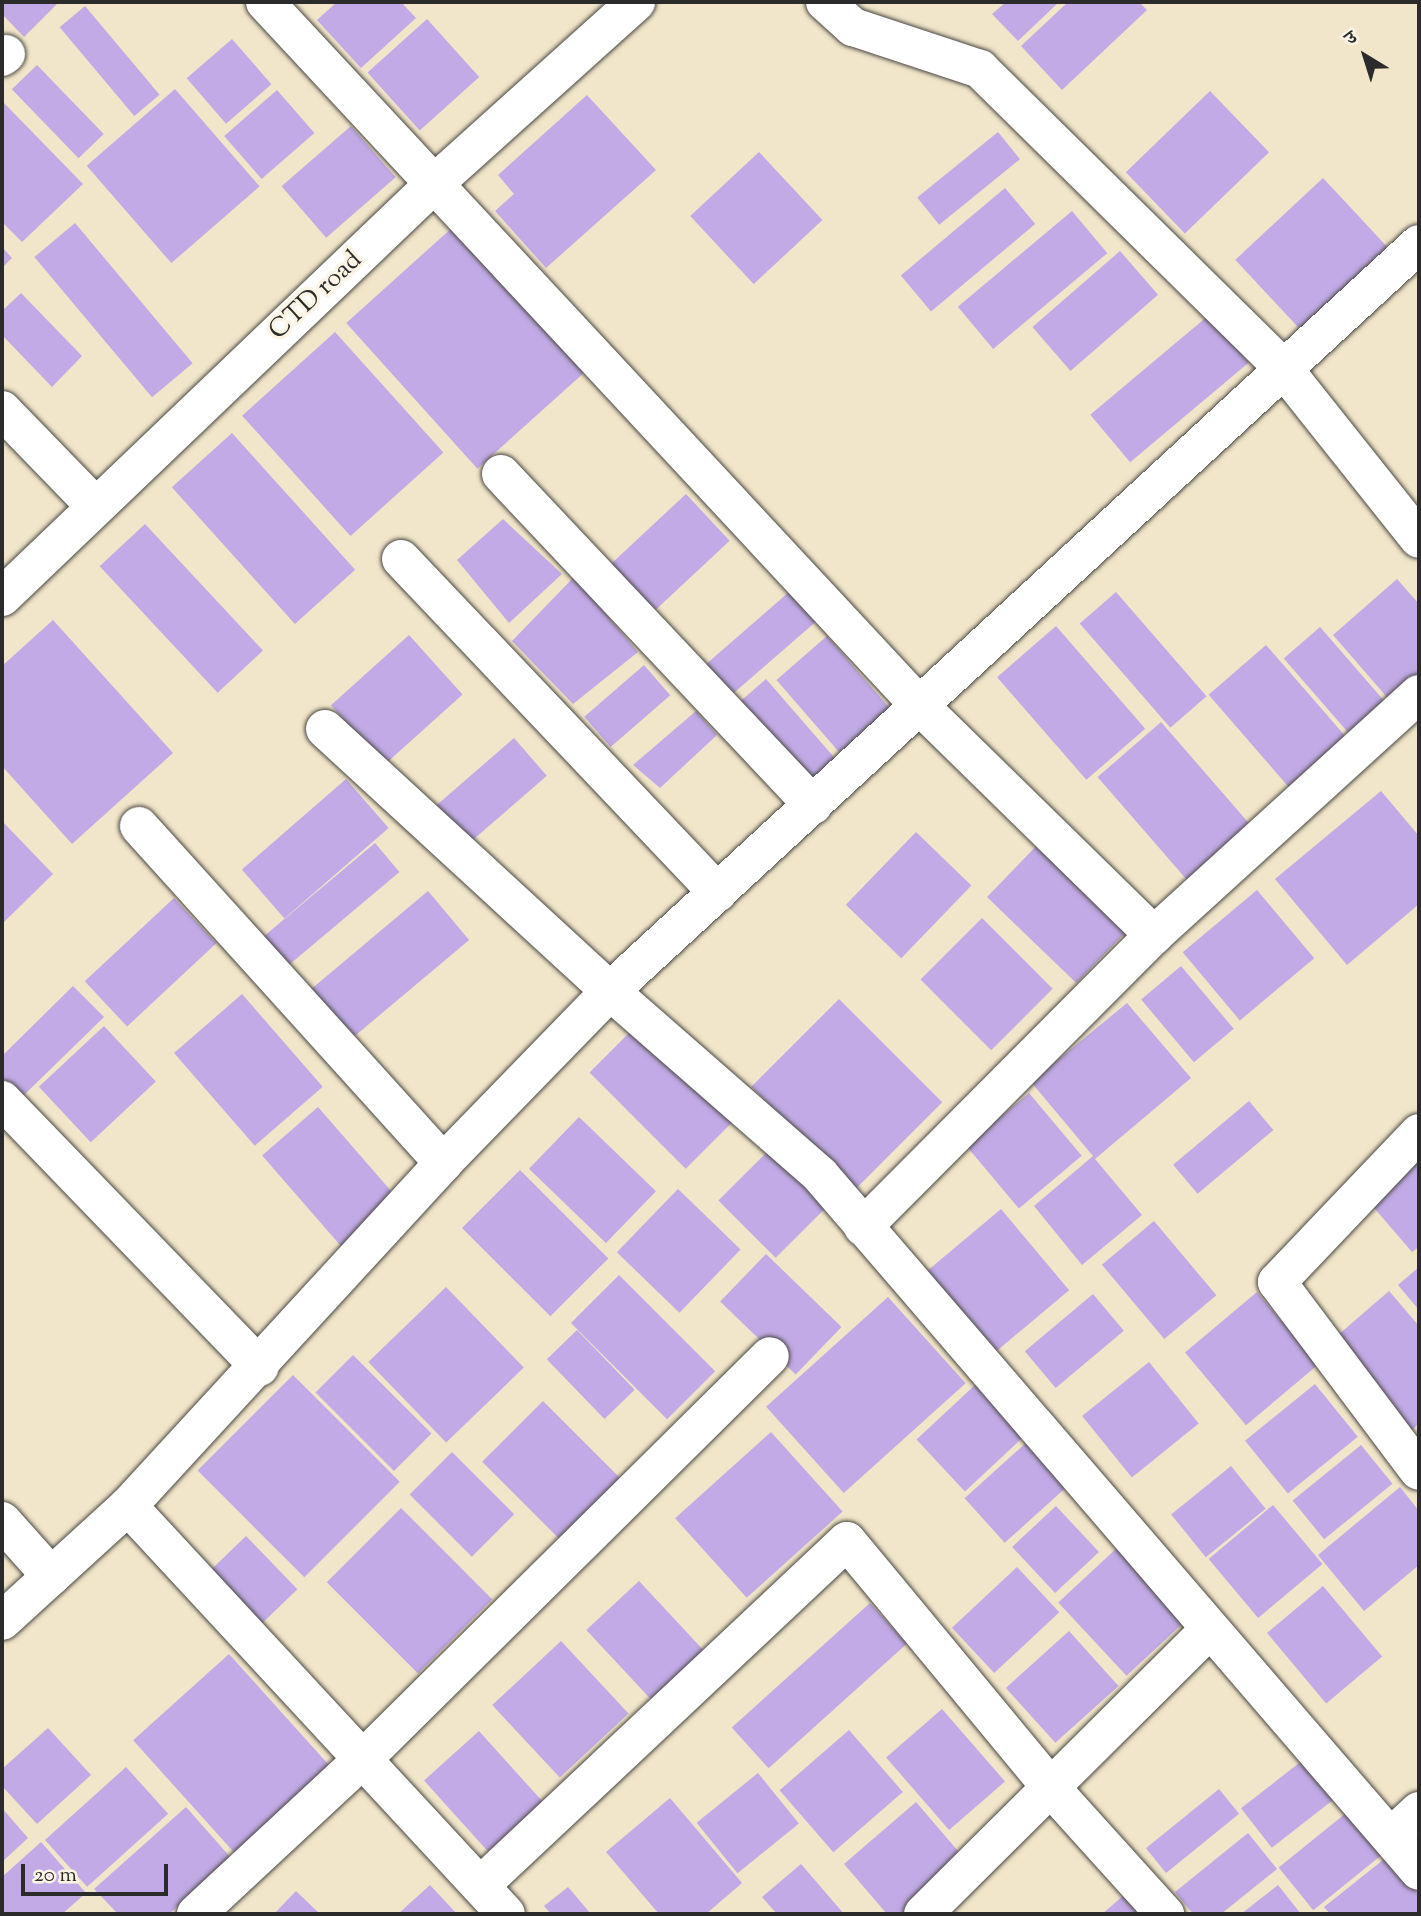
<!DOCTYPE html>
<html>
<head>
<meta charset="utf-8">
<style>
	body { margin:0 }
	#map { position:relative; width:1421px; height:1916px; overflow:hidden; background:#f1e6c9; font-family:"Sorts Mill Goudy","Noto Serif Devanagari",serif }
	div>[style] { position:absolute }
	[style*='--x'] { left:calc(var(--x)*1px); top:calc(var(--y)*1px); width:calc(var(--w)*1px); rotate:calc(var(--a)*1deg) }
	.building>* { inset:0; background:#c1aae5; transform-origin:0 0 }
	.roads { filter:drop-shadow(0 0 2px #494743) drop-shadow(0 0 2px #494743) }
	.minor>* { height:38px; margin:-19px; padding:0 19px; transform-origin:19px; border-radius:19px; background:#fff }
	span { translate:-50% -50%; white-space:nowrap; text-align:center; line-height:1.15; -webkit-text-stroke:7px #fcf5e5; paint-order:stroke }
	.street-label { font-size:26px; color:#2b2b2b }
	.frame { position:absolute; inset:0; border:4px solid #2b2b2b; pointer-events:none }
	.north { position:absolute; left:1330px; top:21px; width:70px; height:70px; -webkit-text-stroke:5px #fcf5e5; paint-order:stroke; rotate:322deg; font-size:19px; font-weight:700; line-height:28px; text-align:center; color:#2b2b2b }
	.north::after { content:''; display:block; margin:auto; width:24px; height:32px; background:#2b2b2b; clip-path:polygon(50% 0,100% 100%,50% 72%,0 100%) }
	.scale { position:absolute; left:21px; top:1864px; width:147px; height:32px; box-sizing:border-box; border:4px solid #2b2b2b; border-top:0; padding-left:9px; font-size:21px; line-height:24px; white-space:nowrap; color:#2b2b2b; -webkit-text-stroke:5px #fcf5e5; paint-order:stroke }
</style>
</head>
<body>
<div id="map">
	<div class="building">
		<i style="clip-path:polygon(2px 2px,59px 2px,24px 37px,2px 14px)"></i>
		<i style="clip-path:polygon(337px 2px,401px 2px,416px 18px,361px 68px,317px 20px)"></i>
		<i style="clip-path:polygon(1006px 2px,1059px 2px,1018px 41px,992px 14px)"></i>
		<i style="clip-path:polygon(1068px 2px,1139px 2px,1147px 10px,1062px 90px,1021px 46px)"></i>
		<i style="left:85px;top:6px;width:116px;height:33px;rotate:50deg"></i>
		<i style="left:427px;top:19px;width:78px;height:80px;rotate:48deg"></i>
		<i style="left:232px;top:39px;width:60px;height:60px;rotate:49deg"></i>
		<i style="left:37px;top:65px;width:96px;height:35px;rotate:46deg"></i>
		<i style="left:175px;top:89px;width:129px;height:117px;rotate:49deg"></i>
		<i style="left:277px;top:90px;width:57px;height:70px;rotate:49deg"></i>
		<i style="left:1210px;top:91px;width:85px;height:117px;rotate:46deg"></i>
		<i style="clip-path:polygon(587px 95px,656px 170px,546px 268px,495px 211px,514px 194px,498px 175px)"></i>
		<i style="clip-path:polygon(2px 101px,83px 184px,22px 242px,2px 222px)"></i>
		<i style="left:351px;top:126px;width:68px;height:92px;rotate:49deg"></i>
		<i style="left:998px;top:132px;width:35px;height:104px;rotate:51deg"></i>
		<i style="left:759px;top:152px;width:93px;height:94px;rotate:47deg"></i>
		<i style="left:1323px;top:178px;width:95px;height:120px;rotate:47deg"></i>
		<i style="left:1005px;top:188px;width:47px;height:136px;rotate:50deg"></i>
		<i style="left:1072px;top:211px;width:55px;height:149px;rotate:50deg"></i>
		<i style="left:75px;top:223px;width:183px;height:53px;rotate:50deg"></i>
		<i style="left:454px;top:226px;width:196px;height:145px;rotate:48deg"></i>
		<i style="clip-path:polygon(2px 247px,12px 258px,2px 268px)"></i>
		<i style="left:1120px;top:251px;width:58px;height:116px;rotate:49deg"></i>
		<i style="clip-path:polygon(21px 293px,82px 356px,52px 387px,2px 335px,2px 311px)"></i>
		<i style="left:1209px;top:315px;width:62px;height:155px;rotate:50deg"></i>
		<i style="left:335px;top:332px;width:162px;height:125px;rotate:48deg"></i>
		<i style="left:232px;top:433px;width:184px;height:81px;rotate:48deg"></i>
		<i style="left:686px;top:494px;width:64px;height:115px;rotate:47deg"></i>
		<i style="clip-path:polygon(503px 519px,562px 574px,509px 623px,457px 560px)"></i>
		<i style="left:145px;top:524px;width:173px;height:62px;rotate:47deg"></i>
		<i style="clip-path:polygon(574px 577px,638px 652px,573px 704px,512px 641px)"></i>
		<i style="clip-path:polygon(1397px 579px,1419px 604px,1419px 679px,1392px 703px,1333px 635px)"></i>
		<i style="left:789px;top:592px;width:40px;height:121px;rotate:49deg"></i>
		<i style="left:1116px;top:592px;width:138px;height:48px;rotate:49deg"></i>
		<i style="clip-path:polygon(53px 620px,173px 753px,72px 844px,2px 766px,2px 666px)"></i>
		<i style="left:1056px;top:626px;width:136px;height:78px;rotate:49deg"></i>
		<i style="left:1320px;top:627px;width:103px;height:48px;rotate:49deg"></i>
		<i style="left:409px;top:635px;width:80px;height:105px;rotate:48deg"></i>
		<i style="left:827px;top:636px;width:99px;height:67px;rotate:49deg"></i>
		<i style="left:1266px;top:645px;width:123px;height:76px;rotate:49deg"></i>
		<i style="left:644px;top:665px;width:40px;height:79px;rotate:49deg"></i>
		<i style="left:766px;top:679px;width:110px;height:35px;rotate:49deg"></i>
		<i style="clip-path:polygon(696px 711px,717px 735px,660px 788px,633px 765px)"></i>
		<i style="left:1161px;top:722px;width:136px;height:84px;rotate:49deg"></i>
		<i style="left:514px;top:738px;width:50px;height:108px;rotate:49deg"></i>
		<i style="left:346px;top:779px;width:65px;height:138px;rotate:49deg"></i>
		<i style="clip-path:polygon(1381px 791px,1419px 836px,1419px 904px,1347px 965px,1275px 879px)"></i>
		<i style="clip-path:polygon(2px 821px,53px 874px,2px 924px)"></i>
		<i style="left:916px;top:832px;width:77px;height:101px;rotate:44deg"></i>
		<i style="left:1044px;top:838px;width:124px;height:82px;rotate:44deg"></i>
		<i style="left:375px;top:843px;width:38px;height:149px;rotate:50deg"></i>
		<i style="left:1257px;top:890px;width:89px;height:97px;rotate:50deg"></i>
		<i style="left:428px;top:891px;width:64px;height:157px;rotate:50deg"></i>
		<i style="left:174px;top:898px;width:62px;height:122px;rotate:47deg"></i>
		<i style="left:982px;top:918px;width:100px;height:87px;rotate:45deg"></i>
		<i style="left:1181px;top:966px;width:82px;height:52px;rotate:50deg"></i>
		<i style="clip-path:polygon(73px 986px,104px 1017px,22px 1097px,2px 1077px,2px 1056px)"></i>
		<i style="left:242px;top:994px;width:123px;height:90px;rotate:49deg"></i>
		<i style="left:839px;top:999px;width:146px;height:124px;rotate:45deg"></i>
		<i style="clip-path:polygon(1127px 1003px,1191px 1078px,1095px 1159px,1142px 1215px,1082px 1265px,1034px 1206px,1093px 1156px,1031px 1082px)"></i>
		<i style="left:639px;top:1023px;width:136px;height:70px;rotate:45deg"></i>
		<i style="left:104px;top:1026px;width:76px;height:89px;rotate:47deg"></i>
		<i style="left:1029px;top:1093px;width:82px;height:82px;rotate:50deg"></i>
		<i style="left:1249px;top:1101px;width:38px;height:99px;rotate:50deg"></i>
		<i style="left:318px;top:1107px;width:121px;height:74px;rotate:49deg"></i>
		<i style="left:579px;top:1117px;width:107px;height:72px;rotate:44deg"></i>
		<i style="left:775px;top:1144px;width:81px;height:80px;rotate:45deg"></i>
		<i style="clip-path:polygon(1419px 1159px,1419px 1247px,1412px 1252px,1369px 1202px)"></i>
		<i style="left:520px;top:1170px;width:125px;height:82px;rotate:45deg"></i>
		<i style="left:678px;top:1189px;width:87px;height:88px;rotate:44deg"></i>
		<i style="left:1001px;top:1209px;width:106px;height:100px;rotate:50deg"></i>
		<i style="left:1154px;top:1221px;width:97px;height:68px;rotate:50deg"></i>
		<i style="left:766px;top:1254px;width:105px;height:66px;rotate:44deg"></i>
		<i style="clip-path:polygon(1419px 1267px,1419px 1310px,1398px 1285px)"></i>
		<i style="left:619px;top:1275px;width:136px;height:68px;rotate:45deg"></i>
		<i style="left:446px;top:1287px;width:112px;height:108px;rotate:46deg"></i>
		<i style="clip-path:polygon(1389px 1291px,1419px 1326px,1419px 1423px,1409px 1433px,1330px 1342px)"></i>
		<i style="left:1257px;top:1292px;width:95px;height:94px;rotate:50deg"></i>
		<i style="left:1093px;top:1294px;width:48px;height:89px;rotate:50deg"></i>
		<i style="left:888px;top:1297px;width:116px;height:164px;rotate:48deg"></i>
		<i style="left:577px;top:1330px;width:83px;height:42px;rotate:46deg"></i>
		<i style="left:353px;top:1355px;width:111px;height:53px;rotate:45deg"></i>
		<i style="left:1149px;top:1362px;width:79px;height:86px;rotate:51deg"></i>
		<i style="left:293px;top:1375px;width:151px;height:135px;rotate:45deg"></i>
		<i style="left:1315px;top:1384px;width:68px;height:90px;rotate:51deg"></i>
		<i style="left:975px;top:1385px;width:71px;height:80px;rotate:47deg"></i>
		<i style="left:543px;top:1401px;width:110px;height:86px;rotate:45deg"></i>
		<i style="left:771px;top:1432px;width:107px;height:129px;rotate:48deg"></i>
		<i style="left:1027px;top:1442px;width:60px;height:84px;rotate:48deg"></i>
		<i style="left:1361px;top:1445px;width:50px;height:88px;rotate:51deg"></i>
		<i style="left:452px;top:1452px;width:88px;height:60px;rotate:45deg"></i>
		<i style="left:1231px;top:1466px;width:55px;height:77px;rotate:51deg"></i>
		<i style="clip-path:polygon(1400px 1487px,1419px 1511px,1419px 1565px,1364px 1611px,1318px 1555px)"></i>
		<i style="left:1273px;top:1505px;width:77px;height:84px;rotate:50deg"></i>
		<i style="left:1056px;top:1506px;width:63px;height:60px;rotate:47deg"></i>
		<i style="left:401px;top:1508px;width:129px;height:105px;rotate:45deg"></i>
		<i style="left:246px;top:1536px;width:74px;height:54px;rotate:46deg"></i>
		<i style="left:1119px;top:1546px;width:100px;height:83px;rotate:47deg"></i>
		<i style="left:1017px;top:1567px;width:62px;height:89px;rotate:47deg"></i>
		<i style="left:639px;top:1581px;width:98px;height:72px;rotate:47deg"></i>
		<i style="left:1323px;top:1586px;width:92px;height:73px;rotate:50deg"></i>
		<i style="left:870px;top:1603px;width:55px;height:186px;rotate:48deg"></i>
		<i style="left:1069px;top:1631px;width:74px;height:85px;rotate:48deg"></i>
		<i style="left:561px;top:1641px;width:99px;height:94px;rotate:47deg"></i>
		<i style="left:229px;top:1654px;width:151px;height:129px;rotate:48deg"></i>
		<i style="left:942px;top:1709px;width:96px;height:74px;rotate:49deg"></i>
		<i style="clip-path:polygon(48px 1728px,91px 1775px,37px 1824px,2px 1786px,2px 1769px)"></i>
		<i style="left:849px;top:1730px;width:82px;height:92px;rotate:49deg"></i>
		<i style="left:479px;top:1731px;width:96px;height:74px;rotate:48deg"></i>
		<i style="left:1308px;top:1756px;width:50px;height:85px;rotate:52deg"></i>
		<i style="left:126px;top:1767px;width:63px;height:109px;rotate:48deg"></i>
		<i style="left:758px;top:1773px;width:65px;height:79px;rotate:51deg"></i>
		<i style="left:1219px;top:1789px;width:32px;height:94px;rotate:51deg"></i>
		<i style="clip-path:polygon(670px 1798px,742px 1883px,706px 1914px,659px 1914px,606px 1852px)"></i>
		<i style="clip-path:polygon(916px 1802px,970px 1865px,912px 1914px,887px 1914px,844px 1864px)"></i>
		<i style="clip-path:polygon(186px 1807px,232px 1859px,169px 1914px,118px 1914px,94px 1889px)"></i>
		<i style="clip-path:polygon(2px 1808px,28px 1838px,2px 1862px)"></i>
		<i style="left:1351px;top:1809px;width:55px;height:93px;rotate:51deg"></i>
		<i style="clip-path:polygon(1248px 1833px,1277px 1869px,1221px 1914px,1193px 1914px,1175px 1892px)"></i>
		<i style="clip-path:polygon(41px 1842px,86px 1893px,62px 1914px,2px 1914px,2px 1877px)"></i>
		<i style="clip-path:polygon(1388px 1856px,1419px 1895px,1419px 1914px,1330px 1914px,1324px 1907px)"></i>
		<i style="clip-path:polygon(801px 1864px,844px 1914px,777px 1914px,762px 1897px)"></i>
		<i style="clip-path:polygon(430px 1885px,457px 1914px,398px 1914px)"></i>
		<i style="clip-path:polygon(1278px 1885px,1301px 1914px,1241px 1914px)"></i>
		<i style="clip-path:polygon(568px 1887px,591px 1914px,551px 1914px,544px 1906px)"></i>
		<i style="clip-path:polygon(296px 1891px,320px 1914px,274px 1914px)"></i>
		<i style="clip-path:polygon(1124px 1895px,1140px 1914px,1102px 1914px)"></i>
	</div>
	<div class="roads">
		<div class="minor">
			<i style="--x:265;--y:2;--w:960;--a:47.07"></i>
			<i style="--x:919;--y:705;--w:329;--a:44.4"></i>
			<i style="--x:825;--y:2;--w:38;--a:42"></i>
			<i style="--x:853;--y:27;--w:134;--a:18.3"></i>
			<i style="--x:980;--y:69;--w:426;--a:44.6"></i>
			<i style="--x:1283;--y:368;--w:218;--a:51.5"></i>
			<i style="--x:2;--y:57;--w:5;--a:-37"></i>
			<i style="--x:2;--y:410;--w:132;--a:45.9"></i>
			<i style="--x:501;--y:474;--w:455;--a:46.7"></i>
			<i style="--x:401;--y:559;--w:460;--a:46.5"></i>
			<i style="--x:2;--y:597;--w:598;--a:-43.71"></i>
			<i style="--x:434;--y:184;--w:272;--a:-42"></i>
			<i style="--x:325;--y:729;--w:387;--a:42.6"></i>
			<i style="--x:610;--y:991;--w:279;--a:41.2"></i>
			<i style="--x:820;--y:1175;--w:918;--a:49.28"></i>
			<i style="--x:139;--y:826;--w:454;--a:47.9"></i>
			<i style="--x:2;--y:1100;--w:371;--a:46"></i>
			<i style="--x:1419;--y:1133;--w:206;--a:133.6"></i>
			<i style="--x:1277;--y:1282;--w:236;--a:53.1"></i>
			<i style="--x:863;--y:1227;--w:412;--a:-45.1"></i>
			<i style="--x:1154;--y:935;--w:358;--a:-42.3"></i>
			<i style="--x:128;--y:1506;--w:556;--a:47.19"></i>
			<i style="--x:2;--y:1521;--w:74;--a:48.3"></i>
			<i style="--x:2;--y:1621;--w:171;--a:-42.4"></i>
			<i style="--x:128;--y:1506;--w:466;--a:-47.4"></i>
			<i style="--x:443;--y:1163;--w:240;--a:-45.8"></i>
			<i style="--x:610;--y:991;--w:1101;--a:-42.72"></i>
			<i style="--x:1391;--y:1837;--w:38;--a:-43"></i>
			<i style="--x:481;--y:1885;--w:502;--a:-43.23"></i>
			<i style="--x:847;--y:1541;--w:322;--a:50.4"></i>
			<i style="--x:1052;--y:1789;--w:169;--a:47.9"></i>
			<i style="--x:196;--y:1914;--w:229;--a:-42.9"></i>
			<i style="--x:364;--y:1758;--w:571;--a:-44.72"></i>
			<i style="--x:923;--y:1914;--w:403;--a:-44.8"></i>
		</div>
	</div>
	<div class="street-label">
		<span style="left:316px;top:296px;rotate:-43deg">CTD road</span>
	</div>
	<div class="frame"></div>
	<div class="north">उ</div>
	<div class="scale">20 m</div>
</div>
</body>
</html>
